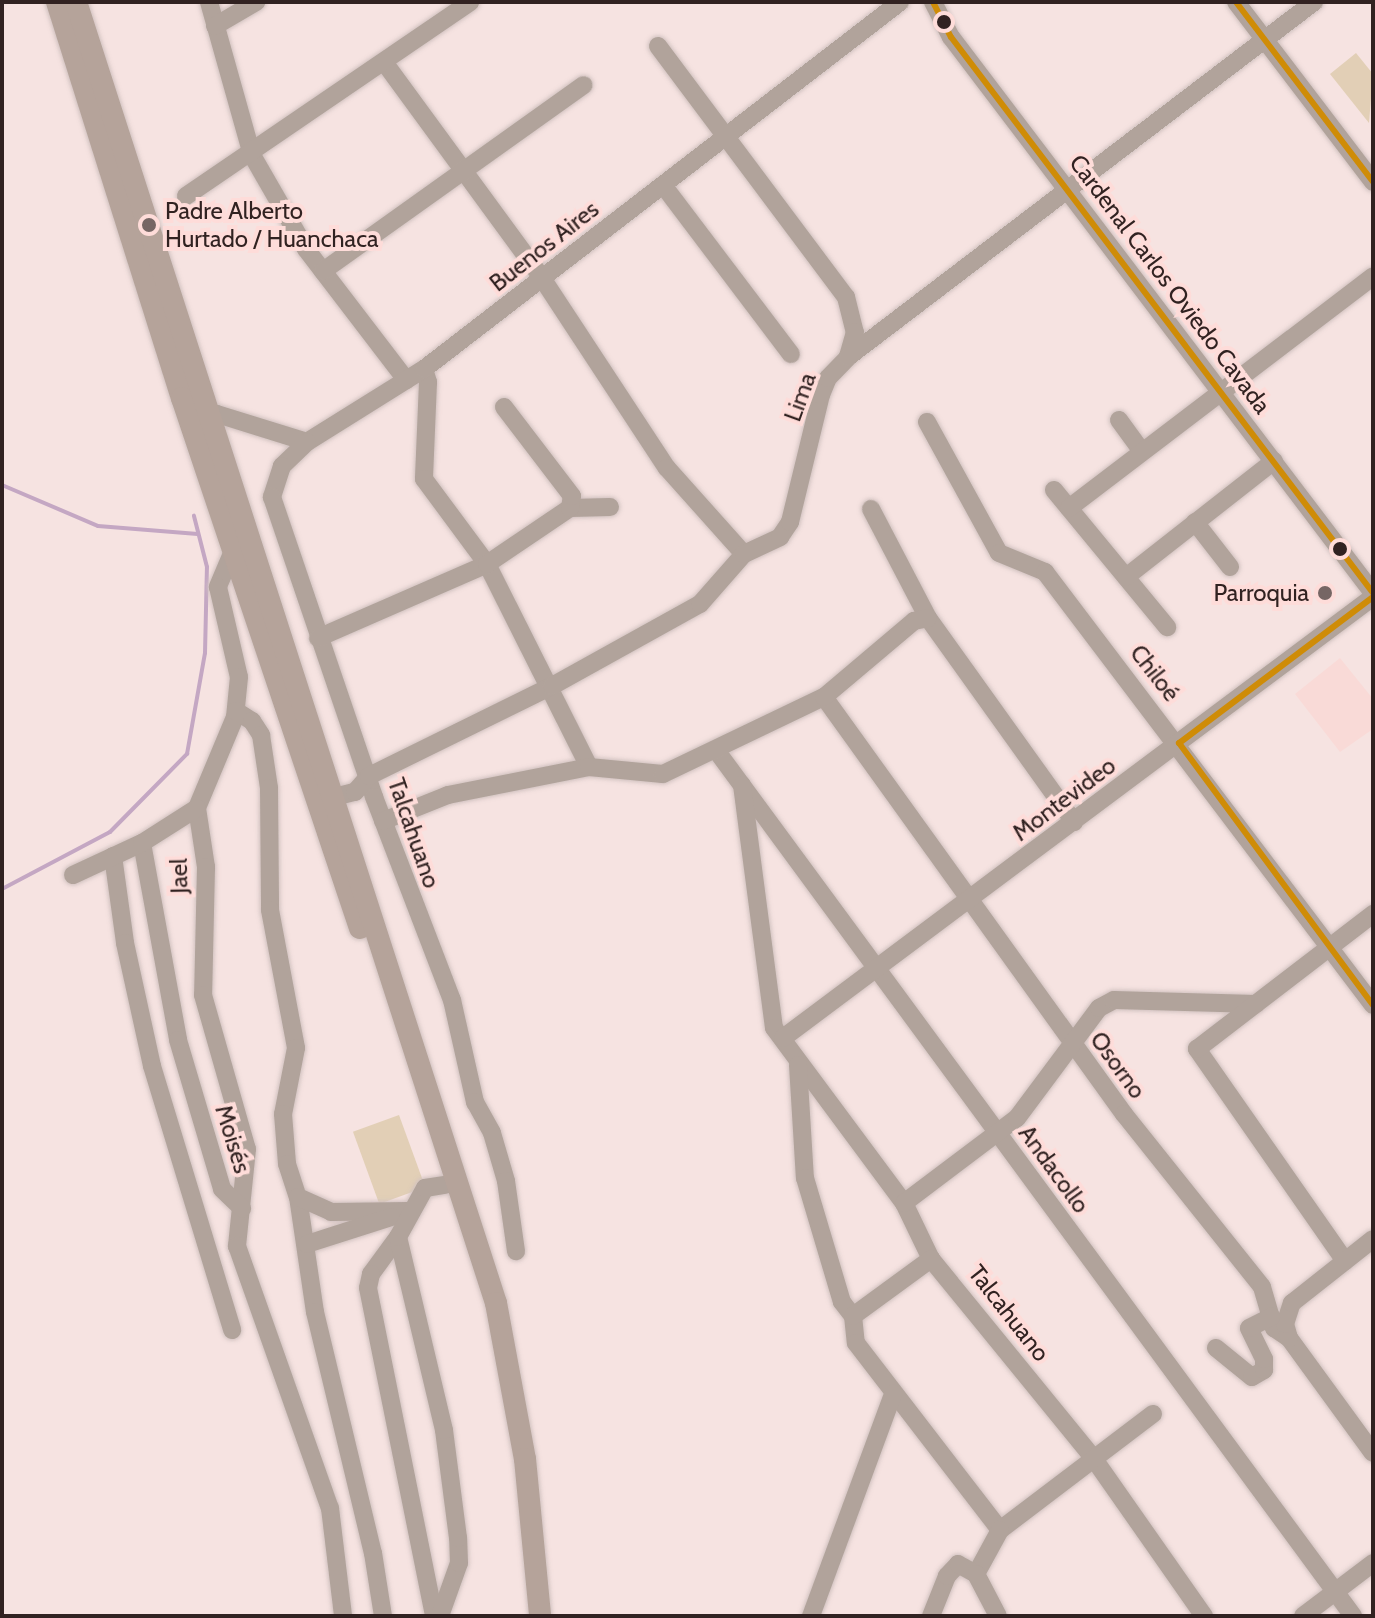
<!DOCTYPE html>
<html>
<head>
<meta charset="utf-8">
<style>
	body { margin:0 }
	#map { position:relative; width:1375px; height:1618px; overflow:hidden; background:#f6e3e1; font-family:Cabin,sans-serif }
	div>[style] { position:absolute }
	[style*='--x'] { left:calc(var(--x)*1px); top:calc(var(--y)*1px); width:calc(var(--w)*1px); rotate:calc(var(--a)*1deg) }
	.built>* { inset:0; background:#f9dad7 }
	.green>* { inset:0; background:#e2cfb6; transform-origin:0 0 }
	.stream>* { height:4px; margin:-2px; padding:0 2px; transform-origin:2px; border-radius:2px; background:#c4a7c3 }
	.roads { filter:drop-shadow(0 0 2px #d1c2c0) drop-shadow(0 0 2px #d1c2c0) }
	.minor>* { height:18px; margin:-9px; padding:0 9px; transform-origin:9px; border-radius:9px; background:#b1a39b }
	.major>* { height:22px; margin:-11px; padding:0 11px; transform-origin:11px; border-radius:11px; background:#b5a39a }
	.bus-1>* { height:6px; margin:-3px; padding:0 3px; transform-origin:3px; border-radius:3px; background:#cf8c07 }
	.dots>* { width:22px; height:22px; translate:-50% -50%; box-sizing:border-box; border:4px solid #fedcd9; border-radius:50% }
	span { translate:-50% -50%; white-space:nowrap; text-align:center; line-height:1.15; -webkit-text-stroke:8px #fedcd9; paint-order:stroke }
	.poi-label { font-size:24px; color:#312221 }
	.left { translate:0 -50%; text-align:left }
	.right { translate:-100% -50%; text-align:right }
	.street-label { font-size:24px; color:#312221 }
	.frame { position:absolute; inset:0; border:4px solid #312221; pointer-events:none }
</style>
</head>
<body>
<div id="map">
	<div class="built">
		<i style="clip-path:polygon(1340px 658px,1373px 699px,1373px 729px,1340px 752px,1295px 694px)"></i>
	</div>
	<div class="green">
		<i style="clip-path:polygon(1356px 53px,1373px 74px,1369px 123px,1330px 74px)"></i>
		<i style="left:399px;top:1115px;width:77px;height:49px;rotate:70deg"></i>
	</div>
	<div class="stream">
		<i style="--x:2;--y:485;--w:104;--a:23.1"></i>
		<i style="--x:98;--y:526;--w:100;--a:4.6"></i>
		<i style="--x:2;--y:889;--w:122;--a:-27.8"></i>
		<i style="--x:110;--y:832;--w:110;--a:-45.4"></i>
		<i style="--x:187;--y:754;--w:103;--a:-79.9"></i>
		<i style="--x:205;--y:653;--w:86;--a:-88.7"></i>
		<i style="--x:207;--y:567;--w:53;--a:-104.3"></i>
	</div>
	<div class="roads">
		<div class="minor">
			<i style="--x:209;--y:2;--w:159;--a:74.3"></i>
			<i style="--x:252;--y:155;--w:108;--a:60.1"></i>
			<i style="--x:306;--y:249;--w:165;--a:52.6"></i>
			<i style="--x:933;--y:2;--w:39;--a:63"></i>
			<i style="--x:951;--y:37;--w:698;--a:52.8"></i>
			<i style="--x:1236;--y:2;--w:226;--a:52.7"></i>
			<i style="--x:215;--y:26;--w:48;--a:-30.3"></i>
			<i style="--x:658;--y:46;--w:314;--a:53.2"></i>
			<i style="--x:846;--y:297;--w:36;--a:76"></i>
			<i style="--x:855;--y:332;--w:26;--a:106"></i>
			<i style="--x:384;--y:62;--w:268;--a:53.8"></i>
			<i style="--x:542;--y:278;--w:227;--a:56.7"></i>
			<i style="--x:667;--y:468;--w:115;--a:48.2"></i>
			<i style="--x:663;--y:185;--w:212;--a:52.9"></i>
			<i style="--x:186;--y:196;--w:344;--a:-34.3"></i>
			<i style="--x:323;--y:271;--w:320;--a:-35.5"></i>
			<i style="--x:424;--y:369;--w:14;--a:73"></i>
			<i style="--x:428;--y:382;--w:97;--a:92.4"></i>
			<i style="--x:424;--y:479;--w:106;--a:53.5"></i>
			<i style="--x:487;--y:564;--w:227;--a:63.3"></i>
			<i style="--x:198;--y:417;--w:19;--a:-9"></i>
			<i style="--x:217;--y:414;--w:94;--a:17.3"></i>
			<i style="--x:307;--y:442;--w:138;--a:-32"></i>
			<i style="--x:424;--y:369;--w:601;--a:-37.63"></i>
			<i style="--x:1119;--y:420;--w:39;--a:54"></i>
			<i style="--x:927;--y:422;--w:149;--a:61.2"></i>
			<i style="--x:999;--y:553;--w:50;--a:22.4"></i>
			<i style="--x:1045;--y:572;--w:543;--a:52.86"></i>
			<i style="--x:307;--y:442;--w:35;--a:136"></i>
			<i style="--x:282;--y:466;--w:33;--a:108"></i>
			<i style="--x:272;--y:497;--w:317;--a:71.2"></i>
			<i style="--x:374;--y:797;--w:217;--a:69"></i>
			<i style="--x:452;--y:1000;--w:105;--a:77.3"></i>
			<i style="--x:475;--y:1102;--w:35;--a:61"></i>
			<i style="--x:492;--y:1133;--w:50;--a:73.7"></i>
			<i style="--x:506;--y:1181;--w:71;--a:81.9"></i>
			<i style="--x:1054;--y:490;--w:178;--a:50.5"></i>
			<i style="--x:570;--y:508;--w:40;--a:-1.4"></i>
			<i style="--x:1069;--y:508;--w:382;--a:-37.3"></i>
			<i style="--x:871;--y:509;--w:123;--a:62.4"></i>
			<i style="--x:928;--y:618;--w:251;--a:54.4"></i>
			<i style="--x:1195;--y:522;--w:57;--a:52.1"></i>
			<i style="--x:233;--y:551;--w:39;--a:113"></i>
			<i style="--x:218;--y:587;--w:92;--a:76.9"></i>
			<i style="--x:239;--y:677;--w:40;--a:95.7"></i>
			<i style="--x:235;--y:717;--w:99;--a:112.7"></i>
			<i style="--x:197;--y:808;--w:60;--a:81.3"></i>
			<i style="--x:206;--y:867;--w:128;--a:91.3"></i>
			<i style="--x:203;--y:995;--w:160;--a:74.1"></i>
			<i style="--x:247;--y:1149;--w:98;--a:95.9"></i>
			<i style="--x:237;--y:1246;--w:278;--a:70.5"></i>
			<i style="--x:330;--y:1508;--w:109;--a:83.1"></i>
			<i style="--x:1126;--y:577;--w:188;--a:-38.1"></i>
			<i style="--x:318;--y:638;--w:184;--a:-23.6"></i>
			<i style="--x:487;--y:564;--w:100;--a:-34"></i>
			<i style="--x:570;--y:508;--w:12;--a:-81"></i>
			<i style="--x:572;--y:496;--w:112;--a:-127.4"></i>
			<i style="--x:824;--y:697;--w:514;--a:54.27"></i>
			<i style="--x:1124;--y:1114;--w:221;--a:51.4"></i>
			<i style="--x:1262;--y:1287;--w:43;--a:73.7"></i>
			<i style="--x:1274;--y:1328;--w:18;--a:34"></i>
			<i style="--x:1289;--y:1338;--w:142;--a:53.9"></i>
			<i style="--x:236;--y:711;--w:19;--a:32"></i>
			<i style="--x:252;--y:721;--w:17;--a:57"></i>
			<i style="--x:261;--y:735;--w:54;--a:81.4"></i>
			<i style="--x:269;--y:788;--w:122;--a:89.5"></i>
			<i style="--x:270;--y:910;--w:140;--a:79.3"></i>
			<i style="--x:296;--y:1048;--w:67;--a:101.1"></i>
			<i style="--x:283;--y:1114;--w:50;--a:85.4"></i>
			<i style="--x:287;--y:1164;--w:35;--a:72"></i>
			<i style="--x:298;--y:1197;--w:116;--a:81.6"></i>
			<i style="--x:315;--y:1312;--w:248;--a:76.5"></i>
			<i style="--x:373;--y:1553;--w:64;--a:81"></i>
			<i style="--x:716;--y:750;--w:1075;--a:53.66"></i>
			<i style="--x:742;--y:785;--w:245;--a:82.5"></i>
			<i style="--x:774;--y:1028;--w:218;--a:53.4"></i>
			<i style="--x:904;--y:1203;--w:62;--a:64.3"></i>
			<i style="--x:931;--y:1259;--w:258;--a:50.8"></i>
			<i style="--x:1094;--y:1459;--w:192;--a:55"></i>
			<i style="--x:322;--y:800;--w:34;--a:-14"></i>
			<i style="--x:355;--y:792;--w:21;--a:-49"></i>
			<i style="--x:369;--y:776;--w:204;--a:-26.2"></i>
			<i style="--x:552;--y:686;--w:169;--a:-29"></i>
			<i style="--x:700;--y:604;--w:67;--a:-48.7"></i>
			<i style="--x:744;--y:554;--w:40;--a:-25"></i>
			<i style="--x:780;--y:537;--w:18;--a:-56"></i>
			<i style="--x:790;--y:522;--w:131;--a:-76.3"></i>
			<i style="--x:821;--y:395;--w:18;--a:-68"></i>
			<i style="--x:828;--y:378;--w:29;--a:-46"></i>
			<i style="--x:848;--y:357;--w:586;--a:-37.3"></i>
			<i style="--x:383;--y:821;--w:70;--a:-21.8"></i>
			<i style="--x:448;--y:795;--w:144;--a:-11.2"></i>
			<i style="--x:589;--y:767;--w:74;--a:5.4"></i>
			<i style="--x:663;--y:774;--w:178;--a:-25.6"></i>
			<i style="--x:824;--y:697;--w:118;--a:-40.2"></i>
			<i style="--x:914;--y:621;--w:14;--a:-12"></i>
			<i style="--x:142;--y:843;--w:200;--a:79.6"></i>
			<i style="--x:178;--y:1040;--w:155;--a:73.5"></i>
			<i style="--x:222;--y:1189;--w:28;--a:44"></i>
			<i style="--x:113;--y:856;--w:88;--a:82.1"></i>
			<i style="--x:125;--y:943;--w:126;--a:77.6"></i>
			<i style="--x:152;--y:1066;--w:276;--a:73.1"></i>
			<i style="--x:73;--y:875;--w:76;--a:-24.9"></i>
			<i style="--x:142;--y:843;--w:65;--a:-32.5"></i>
			<i style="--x:783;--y:1038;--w:737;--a:-36.78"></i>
			<i style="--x:798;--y:1065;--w:113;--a:86.5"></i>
			<i style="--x:805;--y:1178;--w:129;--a:73.4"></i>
			<i style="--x:842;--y:1302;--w:18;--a:52"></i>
			<i style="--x:298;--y:1197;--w:36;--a:24"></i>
			<i style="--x:331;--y:1212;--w:78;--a:-0.7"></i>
			<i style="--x:904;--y:1203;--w:141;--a:-37"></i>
			<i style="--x:1017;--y:1118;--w:137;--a:-53.3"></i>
			<i style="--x:1099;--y:1008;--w:17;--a:-28"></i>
			<i style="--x:1114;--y:1000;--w:142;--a:1.6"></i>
			<i style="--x:398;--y:1237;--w:46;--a:126.1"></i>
			<i style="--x:371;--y:1274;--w:14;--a:102"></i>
			<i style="--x:368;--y:1288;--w:335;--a:78.6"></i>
			<i style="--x:307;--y:1244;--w:88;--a:-17.8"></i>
			<i style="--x:1345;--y:1261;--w:259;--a:-124.9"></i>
			<i style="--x:1197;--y:1049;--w:222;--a:-37.5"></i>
			<i style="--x:853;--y:1316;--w:27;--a:84"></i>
			<i style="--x:856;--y:1343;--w:236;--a:52.4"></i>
			<i style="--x:853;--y:1316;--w:97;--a:-36.2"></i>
			<i style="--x:1289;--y:1338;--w:15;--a:-106"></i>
			<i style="--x:1285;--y:1324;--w:22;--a:-72"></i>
			<i style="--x:1292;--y:1303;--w:103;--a:-38.3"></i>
			<i style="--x:1216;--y:1348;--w:46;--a:38.9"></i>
			<i style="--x:1252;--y:1377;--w:14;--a:-30"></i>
			<i style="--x:1264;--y:1370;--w:11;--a:-90"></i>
			<i style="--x:1264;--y:1359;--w:34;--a:-116"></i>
			<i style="--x:1249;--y:1328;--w:25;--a:-27"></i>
			<i style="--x:1000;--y:1530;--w:192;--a:-37.2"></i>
			<i style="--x:976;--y:1574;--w:50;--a:-61.4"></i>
			<i style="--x:440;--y:1616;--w:56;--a:-70.3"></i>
			<i style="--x:459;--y:1563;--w:25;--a:-92"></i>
			<i style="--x:458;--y:1538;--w:109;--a:-97.4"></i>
			<i style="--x:444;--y:1430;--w:198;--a:-103.4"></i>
			<i style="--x:398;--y:1237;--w:56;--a:-61.1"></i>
			<i style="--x:425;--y:1188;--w:20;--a:-9"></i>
			<i style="--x:811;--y:1616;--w:237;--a:-69.7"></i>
			<i style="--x:931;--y:1616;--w:43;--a:-68.2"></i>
			<i style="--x:947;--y:1576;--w:16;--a:-47"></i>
			<i style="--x:958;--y:1564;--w:21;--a:29"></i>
			<i style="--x:976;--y:1574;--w:47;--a:62.4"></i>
			<i style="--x:1303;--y:1616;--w:88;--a:-37.1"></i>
		</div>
		<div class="major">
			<i style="--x:57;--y:2;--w:415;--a:72.5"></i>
			<i style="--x:182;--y:398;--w:559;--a:71.44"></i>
			<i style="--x:76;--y:2;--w:1367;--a:72.11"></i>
			<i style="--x:496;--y:1303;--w:159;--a:79.5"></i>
			<i style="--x:525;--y:1459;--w:158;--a:84.5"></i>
		</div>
	</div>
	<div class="bus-1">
		<i style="--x:933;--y:2;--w:39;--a:63"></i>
		<i style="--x:951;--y:37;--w:698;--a:52.8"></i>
		<i style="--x:1236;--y:2;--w:226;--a:52.7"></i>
		<i style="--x:1373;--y:597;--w:243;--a:143"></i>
		<i style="--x:1179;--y:743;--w:326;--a:53.5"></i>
	</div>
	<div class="dots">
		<i style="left:944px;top:22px;background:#312221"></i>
		<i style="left:149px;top:225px;background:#766664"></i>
		<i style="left:1340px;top:549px;background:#312221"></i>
		<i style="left:1325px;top:593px;background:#766664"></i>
	</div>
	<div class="poi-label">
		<span class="left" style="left:165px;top:225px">Padre Alberto<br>Hurtado / Huanchaca</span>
		<span class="right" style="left:1309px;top:593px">Parroquia</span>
	</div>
	<div class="street-label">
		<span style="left:544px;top:246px;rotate:-38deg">Buenos Aires</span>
		<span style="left:1170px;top:284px;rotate:53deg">Cardenal Carlos Oviedo Cavada</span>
		<span style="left:800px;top:397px;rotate:-70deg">Lima</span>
		<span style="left:1155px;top:673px;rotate:52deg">Chiloé</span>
		<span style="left:1064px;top:799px;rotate:-37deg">Montevideo</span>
		<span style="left:414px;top:833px;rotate:71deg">Talcahuano</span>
		<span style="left:179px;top:876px;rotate:-91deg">Jael</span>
		<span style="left:1118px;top:1065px;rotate:54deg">Osorno</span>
		<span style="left:233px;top:1139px;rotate:73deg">Moisés</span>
		<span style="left:1054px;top:1169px;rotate:54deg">Andacollo</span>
		<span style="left:1009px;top:1313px;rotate:52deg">Talcahuano</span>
	</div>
	<div class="frame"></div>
</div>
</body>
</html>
